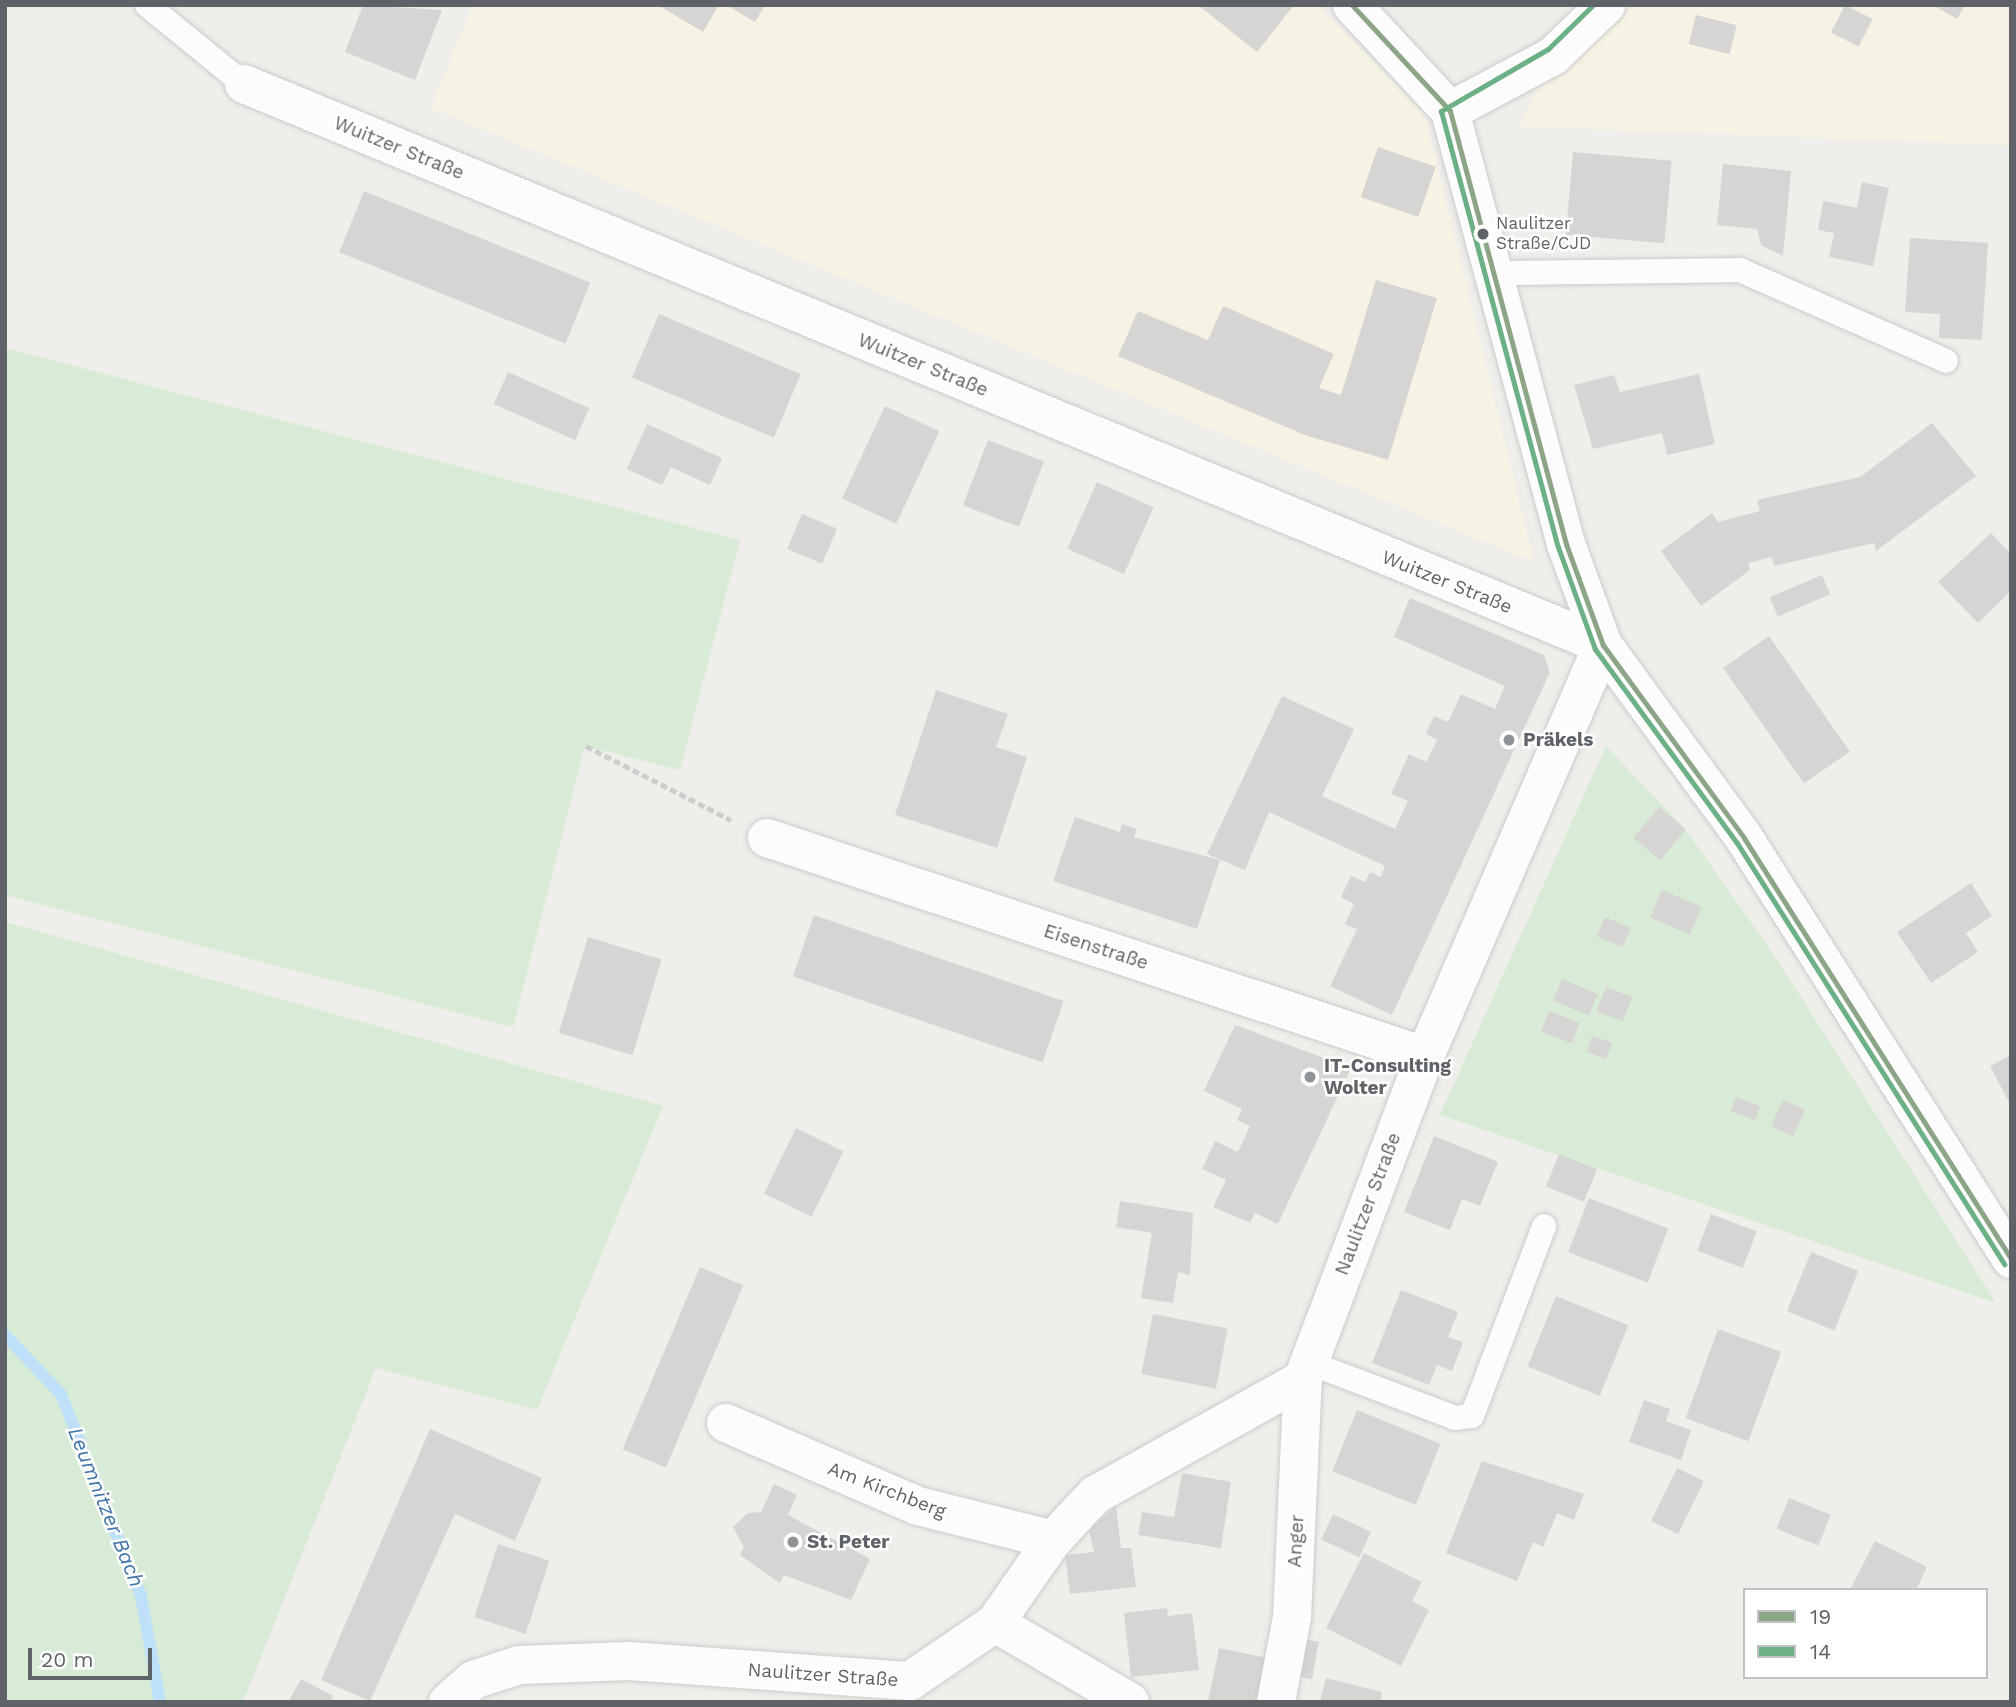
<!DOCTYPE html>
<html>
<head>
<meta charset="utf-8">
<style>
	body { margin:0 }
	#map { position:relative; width:2016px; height:1707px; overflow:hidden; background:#efeeea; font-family:"Work Sans",sans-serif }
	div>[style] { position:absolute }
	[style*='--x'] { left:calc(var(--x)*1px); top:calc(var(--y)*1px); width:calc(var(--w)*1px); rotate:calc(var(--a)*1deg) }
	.commercial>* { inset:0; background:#f7f3e4 }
	.green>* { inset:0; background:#d8ebd6 }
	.stream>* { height:12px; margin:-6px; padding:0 6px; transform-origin:6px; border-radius:6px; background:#bfe0f9 }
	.building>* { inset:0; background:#d6d5d3; transform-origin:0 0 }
	.path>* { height:4.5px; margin-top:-2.25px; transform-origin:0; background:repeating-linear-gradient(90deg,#cacfcc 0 7px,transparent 0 10.5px) }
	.roads { filter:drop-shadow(0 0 2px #cbcccc) drop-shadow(0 0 2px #cbcccc) }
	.lane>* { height:24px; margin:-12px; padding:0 12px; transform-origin:12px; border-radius:12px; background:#fdfcfc }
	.street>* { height:38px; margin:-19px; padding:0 19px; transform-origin:19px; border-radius:19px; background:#fdfcfc }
	.bus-1>* { height:5px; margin:-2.5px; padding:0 2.5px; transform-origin:2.5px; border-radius:2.5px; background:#8ca586 }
	.bus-2>* { height:5px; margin:-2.5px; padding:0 2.5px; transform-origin:2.5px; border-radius:2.5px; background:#6cb085 }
	.dots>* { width:19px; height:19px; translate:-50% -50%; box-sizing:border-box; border:4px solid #fff; border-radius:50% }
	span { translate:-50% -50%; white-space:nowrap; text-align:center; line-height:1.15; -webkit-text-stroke:5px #fff; paint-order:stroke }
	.bus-label { font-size:17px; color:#5f6368 }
	.left { translate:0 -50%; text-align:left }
	.street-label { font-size:19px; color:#5f6368 }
	.poi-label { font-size:19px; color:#5f6368; font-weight:700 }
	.water-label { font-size:21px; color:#4174aa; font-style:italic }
	.frame { position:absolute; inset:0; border:7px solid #5f6368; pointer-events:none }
	.legend { position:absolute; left:1743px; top:1588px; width:245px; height:91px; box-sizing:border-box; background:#fff; border:2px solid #bfc1c3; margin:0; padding:9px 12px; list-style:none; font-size:21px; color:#5f6368 }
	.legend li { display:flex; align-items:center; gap:14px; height:35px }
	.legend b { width:35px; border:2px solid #bfc1c3 }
	.scale { position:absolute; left:28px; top:1648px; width:124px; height:32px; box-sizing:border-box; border:4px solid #5f6368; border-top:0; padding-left:9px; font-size:21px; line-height:24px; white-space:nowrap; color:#5f6368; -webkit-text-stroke:5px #fff; paint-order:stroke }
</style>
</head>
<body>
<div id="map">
	<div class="commercial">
		<i style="clip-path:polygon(473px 5px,1318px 5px,1425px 116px,1534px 562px,431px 108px)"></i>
		<i style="clip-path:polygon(1582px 5px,2011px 5px,2011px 145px,1519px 126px)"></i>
	</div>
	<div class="green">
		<i style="clip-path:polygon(5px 348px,740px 540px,680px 770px,585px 746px,513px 1027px,5px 895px)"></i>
		<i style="clip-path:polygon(1606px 746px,1686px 830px,1776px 958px,1996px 1303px,1440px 1115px)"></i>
		<i style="clip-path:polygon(5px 922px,663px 1106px,537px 1410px,376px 1368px,243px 1702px,5px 1702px)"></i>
	</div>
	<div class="stream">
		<i style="--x:5;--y:1335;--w:81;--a:46.5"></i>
		<i style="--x:61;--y:1394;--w:217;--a:68.4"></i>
		<i style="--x:141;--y:1596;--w:108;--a:79.8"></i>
	</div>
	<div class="building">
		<i style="clip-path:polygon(363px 5px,442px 10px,415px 80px,345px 52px)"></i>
		<i style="clip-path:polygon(658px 5px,719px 5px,703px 32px)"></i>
		<i style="clip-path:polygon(726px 5px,765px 5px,755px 22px)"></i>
		<i style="clip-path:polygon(1198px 5px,1294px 5px,1257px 52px)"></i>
		<i style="left:1845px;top:5px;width:31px;height:31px;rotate:27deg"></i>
		<i style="clip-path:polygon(1933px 5px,1965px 5px,1957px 19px)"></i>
		<i style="left:1696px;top:15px;width:42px;height:30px;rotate:14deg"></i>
		<i style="left:1378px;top:147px;width:61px;height:53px;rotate:19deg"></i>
		<i style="left:1573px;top:152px;width:99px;height:83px;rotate:5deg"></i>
		<i style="clip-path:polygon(1723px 164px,1791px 171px,1783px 256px,1761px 245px,1757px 229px,1717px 225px)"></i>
		<i style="clip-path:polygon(1862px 182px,1889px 188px,1873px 266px,1829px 257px,1834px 233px,1818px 230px,1823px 201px,1857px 208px)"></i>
		<i style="left:364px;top:191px;width:244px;height:66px;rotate:22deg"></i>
		<i style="clip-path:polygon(1910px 238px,1988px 243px,1982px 340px,1939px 338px,1940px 314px,1905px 312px)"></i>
		<i style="clip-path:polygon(1376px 280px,1437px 298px,1388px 460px,1305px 435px,1118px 356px,1138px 311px,1208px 340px,1223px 306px,1334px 354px,1319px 388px,1341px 395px)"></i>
		<i style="left:659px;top:314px;width:154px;height:69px;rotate:23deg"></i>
		<i style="left:508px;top:372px;width:89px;height:35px;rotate:24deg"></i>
		<i style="clip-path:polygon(1699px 374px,1715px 444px,1667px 455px,1662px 433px,1593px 449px,1574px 385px,1614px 375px,1620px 392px)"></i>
		<i style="left:885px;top:406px;width:60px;height:102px;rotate:25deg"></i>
		<i style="clip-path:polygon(1932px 423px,1976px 476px,1876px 551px,1874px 543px,1774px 566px,1772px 557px,1748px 563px,1750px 570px,1701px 606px,1661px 551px,1712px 513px,1718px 522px,1760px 511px,1757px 500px,1860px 477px)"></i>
		<i style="clip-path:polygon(647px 424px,722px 458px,710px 485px,671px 467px,662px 485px,627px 469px)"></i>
		<i style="left:988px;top:440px;width:60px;height:70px;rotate:21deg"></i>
		<i style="left:1097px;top:482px;width:62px;height:73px;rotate:24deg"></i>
		<i style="left:802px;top:514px;width:38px;height:38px;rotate:23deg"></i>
		<i style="clip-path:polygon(1991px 533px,2011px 554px,2011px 591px,1978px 623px,1938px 582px)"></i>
		<i style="left:1822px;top:575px;width:21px;height:57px;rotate:67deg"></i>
		<i style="clip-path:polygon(1410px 598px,1544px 655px,1550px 672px,1392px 1015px,1330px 986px,1357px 929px,1345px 924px,1354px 904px,1341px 897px,1351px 876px,1365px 882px,1370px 872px,1381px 877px,1385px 866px,1269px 812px,1245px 870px,1207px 854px,1282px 696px,1354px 729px,1322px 796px,1395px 829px,1408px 801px,1391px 794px,1409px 754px,1426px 762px,1437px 740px,1426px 734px,1434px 716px,1448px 722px,1461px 694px,1495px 709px,1505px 686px,1394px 637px)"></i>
		<i style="left:1769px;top:636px;width:141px;height:56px;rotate:55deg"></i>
		<i style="clip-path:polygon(936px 690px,1008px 714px,996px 747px,1027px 757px,997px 848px,895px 815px)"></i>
		<i style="left:1659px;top:807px;width:35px;height:40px;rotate:40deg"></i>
		<i style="clip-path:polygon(1075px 817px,1120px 832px,1122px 824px,1137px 829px,1134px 837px,1220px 860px,1197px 929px,1053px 881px)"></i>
		<i style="clip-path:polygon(1971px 883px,1992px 916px,1966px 933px,1978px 952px,1931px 983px,1897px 932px)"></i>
		<i style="left:1662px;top:890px;width:43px;height:30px;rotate:23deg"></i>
		<i style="left:814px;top:915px;width:264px;height:65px;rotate:19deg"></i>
		<i style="left:1605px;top:917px;width:28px;height:21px;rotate:23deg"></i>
		<i style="left:588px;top:937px;width:77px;height:100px;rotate:17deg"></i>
		<i style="left:1562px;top:979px;width:39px;height:23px;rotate:23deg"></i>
		<i style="left:1606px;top:987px;width:28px;height:26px;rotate:21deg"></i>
		<i style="left:1549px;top:1011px;width:33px;height:22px;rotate:21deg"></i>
		<i style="clip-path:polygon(1235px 1025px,1351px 1068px,1278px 1224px,1255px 1213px,1250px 1223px,1213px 1207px,1226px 1180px,1202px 1169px,1215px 1141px,1238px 1152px,1250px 1126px,1237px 1120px,1242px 1109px,1204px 1091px)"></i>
		<i style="left:1592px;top:1036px;width:21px;height:17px;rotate:19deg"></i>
		<i style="clip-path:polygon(2011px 1055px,2011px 1106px,1990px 1066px)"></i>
		<i style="left:1736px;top:1097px;width:26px;height:15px;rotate:21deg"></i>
		<i style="left:1783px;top:1100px;width:24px;height:29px;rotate:24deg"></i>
		<i style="left:796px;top:1128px;width:53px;height:73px;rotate:26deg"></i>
		<i style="clip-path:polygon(1434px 1136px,1498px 1162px,1480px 1206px,1462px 1199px,1450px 1230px,1404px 1212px)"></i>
		<i style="left:1559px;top:1154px;width:41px;height:35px;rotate:22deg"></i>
		<i style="left:1589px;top:1198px;width:85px;height:58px;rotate:21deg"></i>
		<i style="clip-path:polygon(1120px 1201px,1193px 1213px,1190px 1275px,1178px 1272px,1173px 1303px,1141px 1298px,1152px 1233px,1116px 1227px)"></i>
		<i style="left:1711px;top:1214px;width:49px;height:39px;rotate:21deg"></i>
		<i style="left:1811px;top:1252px;width:51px;height:64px;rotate:22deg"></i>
		<i style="left:700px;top:1267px;width:47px;height:198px;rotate:23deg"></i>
		<i style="clip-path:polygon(1401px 1290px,1458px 1312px,1448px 1337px,1463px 1342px,1452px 1371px,1437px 1365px,1429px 1385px,1372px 1363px)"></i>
		<i style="left:1556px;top:1296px;width:78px;height:76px;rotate:22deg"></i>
		<i style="left:1153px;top:1314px;width:76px;height:61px;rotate:11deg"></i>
		<i style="left:1718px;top:1329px;width:67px;height:95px;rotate:20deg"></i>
		<i style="clip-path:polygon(1644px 1400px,1670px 1409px,1666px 1421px,1691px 1430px,1681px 1460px,1629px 1442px)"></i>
		<i style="left:1357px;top:1410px;width:90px;height:66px;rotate:22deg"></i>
		<i style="clip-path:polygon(430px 1429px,542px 1478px,515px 1541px,455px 1514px,370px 1701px,321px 1680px)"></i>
		<i style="clip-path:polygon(1482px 1461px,1584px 1494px,1574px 1520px,1557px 1513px,1543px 1547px,1533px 1542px,1517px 1581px,1446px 1553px)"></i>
		<i style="left:1677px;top:1468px;width:30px;height:59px;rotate:26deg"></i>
		<i style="clip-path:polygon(1182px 1473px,1231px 1482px,1221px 1548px,1138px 1535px,1142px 1512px,1174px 1517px)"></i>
		<i style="clip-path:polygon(774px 1484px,797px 1495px,788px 1515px,870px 1559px,851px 1600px,784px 1575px,780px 1583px,740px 1555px,744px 1547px,733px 1527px,748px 1513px,761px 1512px)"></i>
		<i style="left:1789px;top:1498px;width:45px;height:33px;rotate:22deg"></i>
		<i style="clip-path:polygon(1116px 1506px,1121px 1548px,1131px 1548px,1136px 1587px,1070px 1594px,1065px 1555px,1094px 1552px,1089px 1530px)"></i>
		<i style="left:1333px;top:1514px;width:42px;height:28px;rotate:25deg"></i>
		<i style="clip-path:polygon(1875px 1541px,1927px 1567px,1916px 1590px,1850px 1590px)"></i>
		<i style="left:498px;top:1544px;width:54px;height:77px;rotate:18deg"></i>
		<i style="clip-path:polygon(1364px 1553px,1422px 1582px,1412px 1601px,1429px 1610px,1401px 1666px,1326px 1628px)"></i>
		<i style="clip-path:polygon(1167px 1608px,1168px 1616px,1192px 1613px,1199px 1670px,1131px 1677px,1124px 1613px)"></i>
		<i style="left:1297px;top:1638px;width:22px;height:38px;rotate:10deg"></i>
		<i style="clip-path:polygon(1219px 1648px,1267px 1658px,1258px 1702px,1208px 1702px)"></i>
		<i style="clip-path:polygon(1326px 1678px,1382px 1692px,1380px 1702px,1320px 1702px)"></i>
		<i style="clip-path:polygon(301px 1679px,333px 1696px,330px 1702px,288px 1702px)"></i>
	</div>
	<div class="path">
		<i style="--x:586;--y:746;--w:163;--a:27"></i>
	</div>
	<div class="roads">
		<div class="lane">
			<i style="--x:147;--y:5;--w:125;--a:39.2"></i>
			<i style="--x:1498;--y:273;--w:242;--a:-0.7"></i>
			<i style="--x:1740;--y:270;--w:225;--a:23.8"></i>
			<i style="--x:1307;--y:1362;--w:158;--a:20.7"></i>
			<i style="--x:1455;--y:1418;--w:17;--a:-7"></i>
			<i style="--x:1472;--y:1416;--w:203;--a:-69.2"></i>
		</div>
		<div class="street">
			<i style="--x:1352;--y:5;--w:144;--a:47.2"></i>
			<i style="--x:1450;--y:111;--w:448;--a:75"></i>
			<i style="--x:1566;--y:544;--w:108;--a:69.9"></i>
			<i style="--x:1603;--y:645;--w:239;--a:53.8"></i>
			<i style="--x:1744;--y:838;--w:499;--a:57.6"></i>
			<i style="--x:244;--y:84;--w:1470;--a:22.43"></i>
			<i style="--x:1450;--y:111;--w:117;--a:-28.1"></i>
			<i style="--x:1553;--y:56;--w:74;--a:-43.9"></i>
			<i style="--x:767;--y:838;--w:693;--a:18.33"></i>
			<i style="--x:726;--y:1423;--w:209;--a:23.4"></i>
			<i style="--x:918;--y:1506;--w:139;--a:14.1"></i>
			<i style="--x:995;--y:1623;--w:156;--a:30.3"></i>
			<i style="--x:448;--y:1702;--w:33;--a:-41"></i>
			<i style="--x:473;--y:1680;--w:48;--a:-18.1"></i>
			<i style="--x:519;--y:1665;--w:110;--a:-2.1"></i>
			<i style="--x:629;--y:1661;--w:282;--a:4.1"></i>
			<i style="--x:910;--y:1681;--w:103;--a:-34.3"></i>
			<i style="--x:995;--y:1623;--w:101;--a:-55.1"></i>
			<i style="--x:1053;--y:1540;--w:62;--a:-47"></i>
			<i style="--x:1095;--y:1495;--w:238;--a:-29.1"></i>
			<i style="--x:1303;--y:1379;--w:345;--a:-69.3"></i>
			<i style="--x:1425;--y:1056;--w:448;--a:-66.6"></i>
			<i style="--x:1276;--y:1702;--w:86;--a:-79.3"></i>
			<i style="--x:1292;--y:1617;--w:238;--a:-87.4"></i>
		</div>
	</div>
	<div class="bus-1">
		<i style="--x:1352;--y:5;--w:144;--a:47.2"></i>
		<i style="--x:1450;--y:111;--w:448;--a:75"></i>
		<i style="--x:1566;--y:544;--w:108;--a:69.9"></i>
		<i style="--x:1603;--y:645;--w:239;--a:53.8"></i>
		<i style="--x:1744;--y:838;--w:499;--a:57.6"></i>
	</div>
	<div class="bus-2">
		<i style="--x:1593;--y:5;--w:63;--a:135.6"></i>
		<i style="--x:1548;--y:49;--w:124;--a:149.9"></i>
		<i style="--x:1441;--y:111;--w:451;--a:75"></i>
		<i style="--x:1558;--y:547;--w:109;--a:70.1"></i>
		<i style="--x:1595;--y:649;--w:240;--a:53.8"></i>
		<i style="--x:1737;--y:843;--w:499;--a:57.6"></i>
	</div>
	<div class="dots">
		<i style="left:1483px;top:234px;background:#5f6368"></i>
		<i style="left:1509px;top:740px;background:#919496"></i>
		<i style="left:1310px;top:1077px;background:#919496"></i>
		<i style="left:793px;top:1542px;background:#919496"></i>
	</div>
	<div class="bus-label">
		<span class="left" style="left:1496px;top:234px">Naulitzer<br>Straße/CJD</span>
	</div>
	<div class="street-label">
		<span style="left:399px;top:148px;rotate:22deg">Wuitzer Straße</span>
		<span style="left:923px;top:365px;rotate:22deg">Wuitzer Straße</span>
		<span style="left:1447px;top:582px;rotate:22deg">Wuitzer Straße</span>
		<span style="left:1096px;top:947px;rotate:18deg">Eisenstraße</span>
		<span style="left:1368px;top:1204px;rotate:-69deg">Naulitzer Straße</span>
		<span style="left:887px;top:1490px;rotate:21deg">Am Kirchberg</span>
		<span style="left:1296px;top:1541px;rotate:-87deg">Anger</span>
		<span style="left:823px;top:1675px;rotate:4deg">Naulitzer Straße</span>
	</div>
	<div class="poi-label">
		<span class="left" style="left:1523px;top:740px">Präkels</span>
		<span class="left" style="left:1324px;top:1077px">IT-Consulting<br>Wolter</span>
		<span class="left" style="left:807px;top:1542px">St. Peter</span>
	</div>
	<div class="water-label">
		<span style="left:106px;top:1507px;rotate:68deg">Leumnitzer Bach</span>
	</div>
	<div class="frame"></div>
	<ul class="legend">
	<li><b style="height:9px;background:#8ca586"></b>19</li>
	<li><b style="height:9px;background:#6cb085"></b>14</li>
	</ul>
	<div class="scale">20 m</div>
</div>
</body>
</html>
